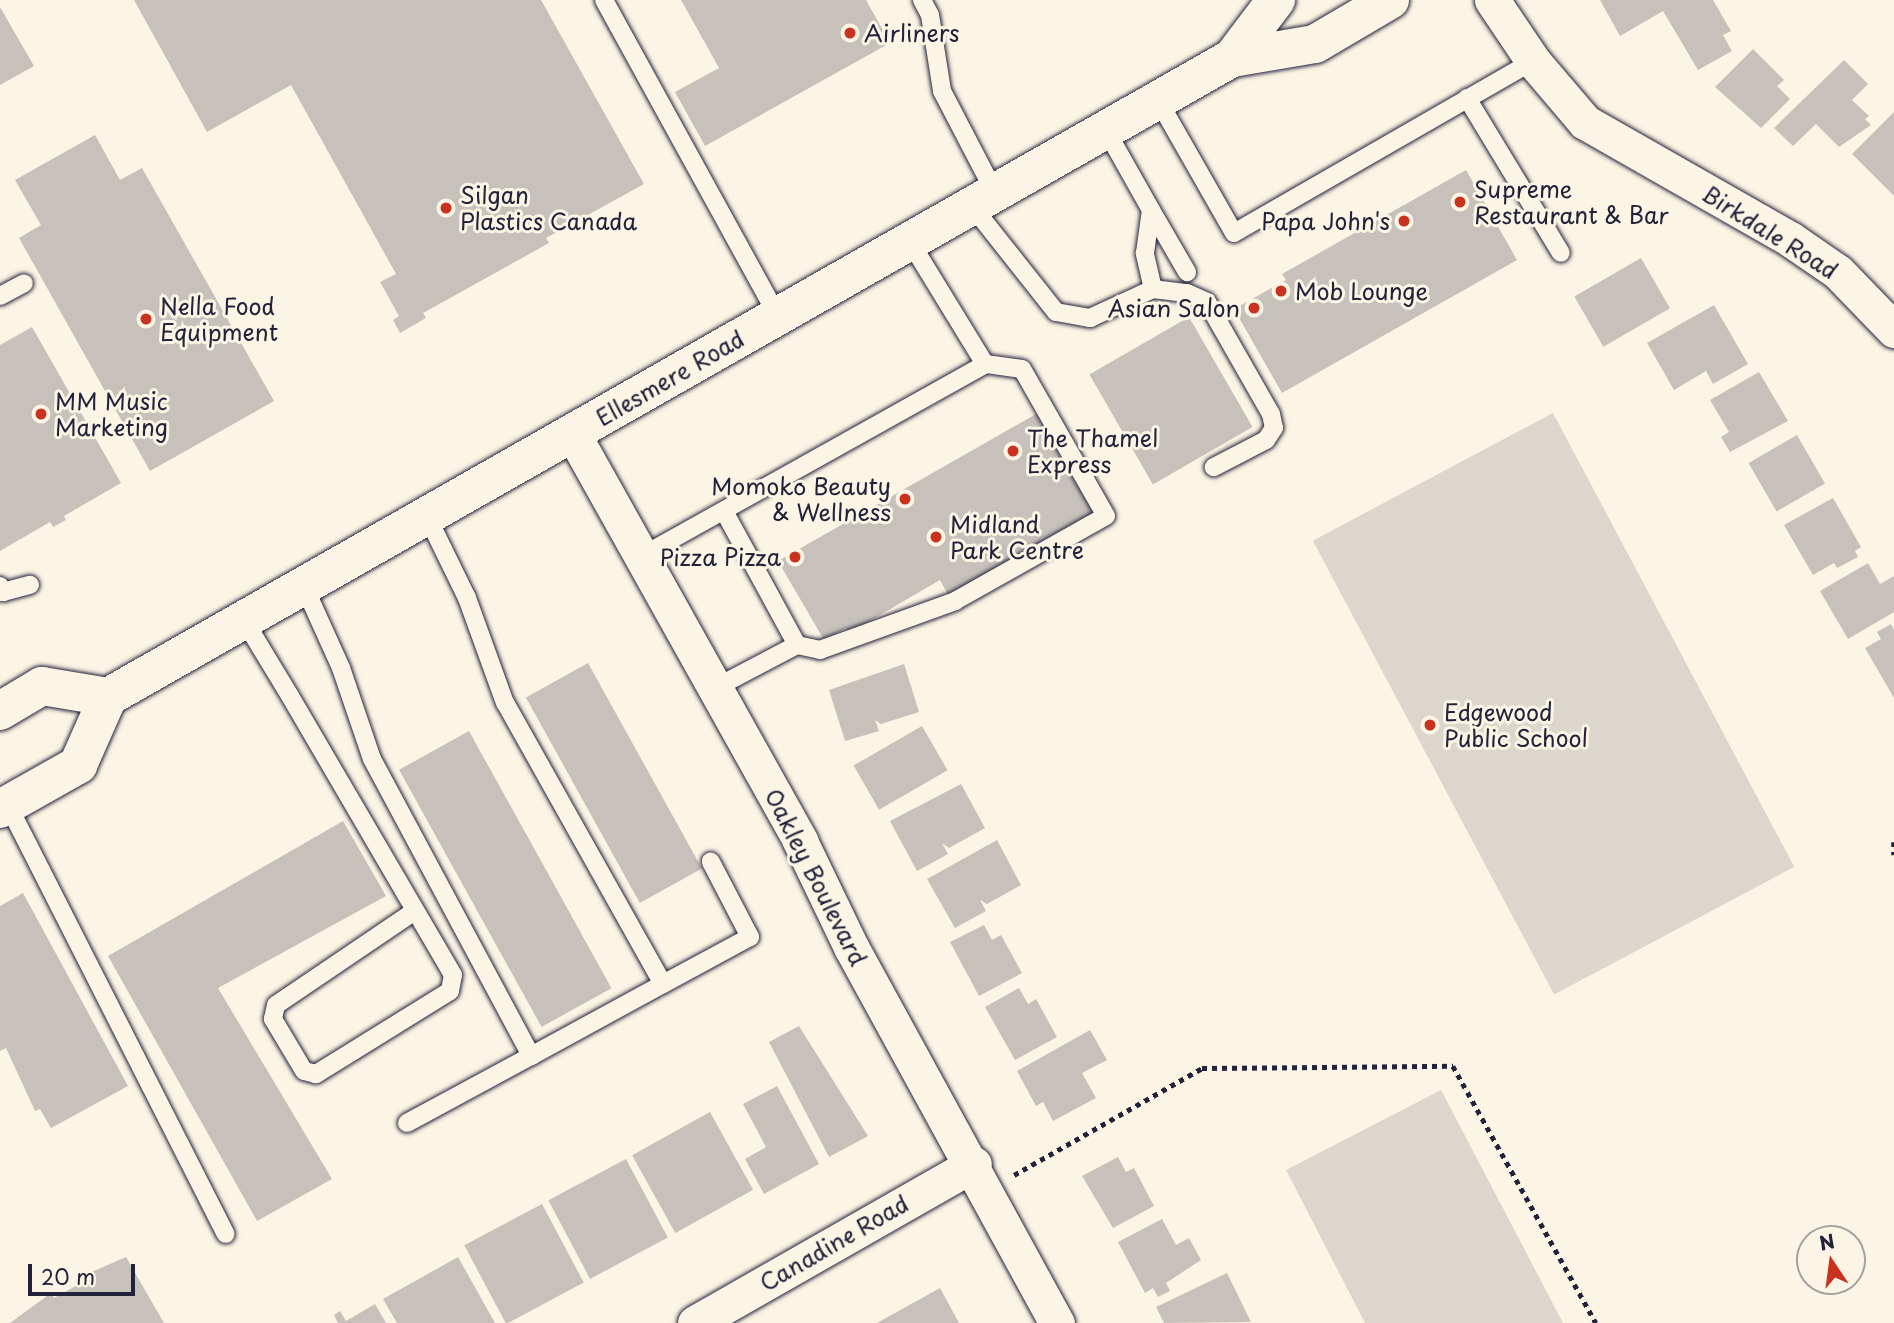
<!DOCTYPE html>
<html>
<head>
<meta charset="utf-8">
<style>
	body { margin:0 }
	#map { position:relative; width:1894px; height:1323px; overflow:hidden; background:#fcf5e5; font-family:"Playpen Sans",sans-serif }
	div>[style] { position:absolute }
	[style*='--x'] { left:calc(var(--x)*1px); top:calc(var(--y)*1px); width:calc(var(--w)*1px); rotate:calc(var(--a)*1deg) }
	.green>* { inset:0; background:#dcd6cc; transform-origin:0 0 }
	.building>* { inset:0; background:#c6c1bb; transform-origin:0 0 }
	.path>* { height:4.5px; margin-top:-2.25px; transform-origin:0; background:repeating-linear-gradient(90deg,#22223b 0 5px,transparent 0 10px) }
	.roads { filter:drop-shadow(0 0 2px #22223b) drop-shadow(0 0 2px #22223b) }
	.lane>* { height:18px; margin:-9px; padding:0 9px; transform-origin:9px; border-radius:9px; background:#fcf5e5 }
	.street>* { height:35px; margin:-17.5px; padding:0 17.5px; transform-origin:17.5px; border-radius:17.5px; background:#fcf5e5 }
	.secondary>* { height:38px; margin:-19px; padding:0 19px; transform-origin:19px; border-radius:19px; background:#fcf5e5 }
	.dots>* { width:19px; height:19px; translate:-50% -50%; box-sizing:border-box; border:4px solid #fcf5e5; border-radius:50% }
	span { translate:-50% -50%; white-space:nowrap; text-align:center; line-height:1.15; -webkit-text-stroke:6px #fcf5e5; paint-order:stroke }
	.poi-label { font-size:23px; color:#22223b }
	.left { translate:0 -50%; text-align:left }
	.right { translate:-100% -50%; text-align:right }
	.street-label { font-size:23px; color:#22223b }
	.north { position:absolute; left:1796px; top:1225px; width:70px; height:70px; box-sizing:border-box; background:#fcf5e5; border:2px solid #a5a1a1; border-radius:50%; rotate:347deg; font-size:19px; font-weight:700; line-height:28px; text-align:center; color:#22223b }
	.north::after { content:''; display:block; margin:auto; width:24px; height:32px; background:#c8321e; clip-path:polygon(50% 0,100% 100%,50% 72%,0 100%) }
	.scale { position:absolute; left:28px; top:1264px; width:107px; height:32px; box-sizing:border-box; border:4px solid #22223b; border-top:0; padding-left:9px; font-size:21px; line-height:24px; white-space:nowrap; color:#22223b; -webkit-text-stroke:5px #fcf5e5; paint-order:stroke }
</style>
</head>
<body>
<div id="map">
	<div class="green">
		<i style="left:1553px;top:413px;width:514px;height:272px;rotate:62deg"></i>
		<i style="clip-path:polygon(1441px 1090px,1563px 1323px,1365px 1323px,1286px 1170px)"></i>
	</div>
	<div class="building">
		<i style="clip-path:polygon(134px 0,541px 0,644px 184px,546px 238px,549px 243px,423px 313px,426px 318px,400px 333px,393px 320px,399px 316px,380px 282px,396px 274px,291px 85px,207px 132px)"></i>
		<i style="clip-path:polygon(681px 0,866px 0,890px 43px,705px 146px,675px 92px,719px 68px)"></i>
		<i style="clip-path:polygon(1600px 0,1713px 0,1731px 31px,1723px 35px,1732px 51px,1698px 70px,1663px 11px,1620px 36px)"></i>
		<i style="clip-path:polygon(0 7px,34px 66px,0 85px)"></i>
		<i style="clip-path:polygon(1753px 49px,1784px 80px,1777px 86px,1790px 99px,1761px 128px,1715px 87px)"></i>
		<i style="clip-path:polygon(1844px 60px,1868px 84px,1852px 100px,1869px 116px,1865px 119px,1871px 125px,1839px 147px,1816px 124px,1793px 146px,1774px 128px)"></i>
		<i style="clip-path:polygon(1894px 112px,1894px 196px,1852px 154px)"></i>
		<i style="clip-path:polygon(95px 135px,120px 180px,142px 168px,274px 401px,150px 471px,19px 238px,41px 225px,15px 180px)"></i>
		<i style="clip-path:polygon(1466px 170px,1517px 260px,1282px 393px,1234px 309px,1286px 280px,1282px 274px)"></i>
		<i style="left:1641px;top:258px;width:58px;height:77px;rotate:60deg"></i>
		<i style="clip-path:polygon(1714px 305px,1748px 364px,1713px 384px,1706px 371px,1674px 390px,1647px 343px)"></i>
		<i style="left:1189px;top:317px;width:127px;height:115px;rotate:60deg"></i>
		<i style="clip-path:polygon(32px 327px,121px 483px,64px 516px,66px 520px,53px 527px,50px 522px,0 551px,0 345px)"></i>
		<i style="clip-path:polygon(1759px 372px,1788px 421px,1730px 452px,1721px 437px,1729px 432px,1710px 400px)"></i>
		<i style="clip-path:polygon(1036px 414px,1093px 513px,948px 595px,940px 580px,849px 633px,846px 628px,824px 640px,778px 561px)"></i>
		<i style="left:1797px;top:435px;width:56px;height:56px;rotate:60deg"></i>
		<i style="clip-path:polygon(1833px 498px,1861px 547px,1855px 551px,1858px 557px,1837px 568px,1834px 563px,1813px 575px,1784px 525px)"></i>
		<i style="clip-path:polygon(1868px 563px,1880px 584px,1894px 576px,1894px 612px,1848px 639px,1820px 591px)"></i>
		<i style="clip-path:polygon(1891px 624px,1894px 630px,1894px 698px,1865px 648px,1881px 639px,1877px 632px)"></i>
		<i style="left:588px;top:663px;width:235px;height:71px;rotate:61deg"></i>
		<i style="clip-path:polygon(904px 664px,919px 712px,881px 724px,875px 720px,879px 731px,845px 741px,829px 690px)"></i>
		<i style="left:922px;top:726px;width:51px;height:79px;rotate:60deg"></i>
		<i style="left:469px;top:731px;width:294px;height:80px;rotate:61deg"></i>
		<i style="clip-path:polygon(961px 784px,985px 828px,949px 848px,942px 843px,948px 854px,917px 871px,890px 821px)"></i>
		<i style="clip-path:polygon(343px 821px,386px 896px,218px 988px,332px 1179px,257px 1221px,108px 956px)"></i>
		<i style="clip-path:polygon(997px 840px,1021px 885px,987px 904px,980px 900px,986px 911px,955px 928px,927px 879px)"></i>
		<i style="clip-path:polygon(23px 893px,128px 1086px,51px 1128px,40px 1109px,35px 1111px,6px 1048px,0 1051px,0 906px)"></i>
		<i style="clip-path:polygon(984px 925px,992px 940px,1001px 935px,1022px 973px,979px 996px,950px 942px)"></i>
		<i style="clip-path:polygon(1019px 988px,1028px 1004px,1036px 999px,1057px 1037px,1015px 1060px,985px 1007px)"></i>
		<i style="clip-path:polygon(799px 1026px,868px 1136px,829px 1157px,769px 1042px)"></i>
		<i style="clip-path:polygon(1090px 1030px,1107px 1060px,1082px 1073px,1096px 1098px,1053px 1121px,1043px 1102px,1036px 1106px,1017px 1071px)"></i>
		<i style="clip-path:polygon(777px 1086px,819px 1164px,764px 1194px,745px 1159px,766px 1147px,743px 1104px)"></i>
		<i style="left:710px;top:1112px;width:89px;height:89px;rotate:61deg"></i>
		<i style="clip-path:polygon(1118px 1157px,1126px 1172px,1134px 1168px,1154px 1206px,1113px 1228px,1082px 1176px)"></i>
		<i style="left:626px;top:1159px;width:89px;height:88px;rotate:62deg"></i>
		<i style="left:542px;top:1204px;width:89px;height:88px;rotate:62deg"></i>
		<i style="clip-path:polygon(1162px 1219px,1176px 1245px,1189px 1238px,1201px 1260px,1166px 1283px,1170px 1291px,1158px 1297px,1153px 1288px,1145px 1293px,1118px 1242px)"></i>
		<i style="clip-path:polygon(126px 1257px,164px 1323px,10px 1323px,51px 1293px,54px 1298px,81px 1283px,78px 1278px)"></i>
		<i style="clip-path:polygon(458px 1257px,495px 1323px,397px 1323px,383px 1299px)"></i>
		<i style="clip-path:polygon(1227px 1273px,1251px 1322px,1164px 1323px,1156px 1307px)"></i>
		<i style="clip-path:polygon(940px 1288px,959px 1323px,877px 1323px)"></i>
		<i style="clip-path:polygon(375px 1304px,386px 1323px,338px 1323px,334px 1315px,340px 1311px,346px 1321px)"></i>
	</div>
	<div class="path">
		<i style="--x:1894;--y:842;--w:13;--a:90"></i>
		<i style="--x:1014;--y:1175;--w:216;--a:-29.6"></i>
		<i style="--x:1202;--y:1068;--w:251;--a:-0.5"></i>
		<i style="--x:1453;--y:1066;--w:294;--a:60.9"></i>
	</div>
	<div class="roads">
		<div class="lane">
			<i style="--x:604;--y:0;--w:361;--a:61.2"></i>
			<i style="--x:922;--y:0;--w:17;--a:62"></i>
			<i style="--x:930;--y:15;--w:77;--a:81"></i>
			<i style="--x:942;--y:91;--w:115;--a:62.5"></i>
			<i style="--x:1467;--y:98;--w:181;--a:58.8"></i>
			<i style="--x:1158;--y:100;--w:153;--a:60.3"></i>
			<i style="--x:1234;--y:233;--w:345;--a:-29.9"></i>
			<i style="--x:972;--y:206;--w:135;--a:51.6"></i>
			<i style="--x:1056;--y:312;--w:35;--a:10"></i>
			<i style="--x:1090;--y:318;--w:69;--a:-24.7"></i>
			<i style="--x:1153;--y:289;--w:37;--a:-103"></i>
			<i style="--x:1145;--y:253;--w:43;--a:-82.1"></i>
			<i style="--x:1151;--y:210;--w:92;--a:-119.4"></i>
			<i style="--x:1151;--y:210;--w:72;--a:59.9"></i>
			<i style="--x:1153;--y:289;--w:34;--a:7"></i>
			<i style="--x:1187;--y:293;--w:22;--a:24"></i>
			<i style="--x:1207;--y:302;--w:129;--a:60.3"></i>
			<i style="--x:1271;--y:414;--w:14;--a:78"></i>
			<i style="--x:1274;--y:428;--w:14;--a:124"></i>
			<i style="--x:1266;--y:440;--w:59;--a:152.6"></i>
			<i style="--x:0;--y:296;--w:27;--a:-28"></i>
			<i style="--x:724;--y:511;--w:153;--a:61.4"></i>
			<i style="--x:797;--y:645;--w:24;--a:12"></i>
			<i style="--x:820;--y:650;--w:144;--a:-19.9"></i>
			<i style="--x:955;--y:601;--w:173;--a:-29.4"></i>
			<i style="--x:1106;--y:516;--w:169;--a:-119.7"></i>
			<i style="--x:1022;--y:369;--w:37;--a:-172"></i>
			<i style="--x:642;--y:556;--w:393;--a:-29.2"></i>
			<i style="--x:985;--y:364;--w:145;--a:-121.5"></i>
			<i style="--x:0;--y:586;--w:7;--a:63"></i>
			<i style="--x:3;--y:592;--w:28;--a:-15"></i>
			<i style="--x:304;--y:586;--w:90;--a:65.7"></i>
			<i style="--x:341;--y:668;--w:96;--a:71.2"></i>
			<i style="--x:372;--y:759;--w:337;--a:61.8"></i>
			<i style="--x:531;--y:1056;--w:150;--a:-28.6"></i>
			<i style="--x:663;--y:984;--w:322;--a:-119.3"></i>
			<i style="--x:505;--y:703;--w:112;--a:-109.9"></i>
			<i style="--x:467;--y:598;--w:91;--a:-116"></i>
			<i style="--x:244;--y:620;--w:89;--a:58.8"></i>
			<i style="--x:290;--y:696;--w:323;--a:59.7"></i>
			<i style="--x:453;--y:975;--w:16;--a:101"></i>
			<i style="--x:450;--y:991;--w:158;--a:148.2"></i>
			<i style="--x:316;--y:1074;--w:12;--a:-166"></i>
			<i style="--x:304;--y:1071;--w:61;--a:-120.8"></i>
			<i style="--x:273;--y:1019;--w:14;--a:-78"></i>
			<i style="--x:276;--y:1005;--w:168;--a:-34.1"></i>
			<i style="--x:715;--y:688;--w:93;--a:-27.7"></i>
			<i style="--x:8;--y:805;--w:481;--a:63.1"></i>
			<i style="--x:663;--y:984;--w:99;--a:-28.4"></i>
			<i style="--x:750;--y:937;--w:85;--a:-117.5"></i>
			<i style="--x:407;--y:1123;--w:141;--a:-28.4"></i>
		</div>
		<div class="street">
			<i style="--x:1492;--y:0;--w:73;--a:56.1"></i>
			<i style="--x:1533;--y:61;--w:80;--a:49.6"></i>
			<i style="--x:1585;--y:122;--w:236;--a:29.7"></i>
			<i style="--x:1790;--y:239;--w:58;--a:34.5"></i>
			<i style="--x:1838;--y:272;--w:81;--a:46"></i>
			<i style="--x:573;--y:434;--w:466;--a:60.8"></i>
			<i style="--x:800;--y:841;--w:118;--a:64.3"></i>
			<i style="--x:851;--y:947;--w:429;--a:61.3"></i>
			<i style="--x:695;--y:1323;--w:321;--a:-29.7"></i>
		</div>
		<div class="secondary">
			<i style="--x:1232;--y:58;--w:73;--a:-52.8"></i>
			<i style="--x:0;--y:711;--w:49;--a:-30.8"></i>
			<i style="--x:42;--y:686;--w:67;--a:9.5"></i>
			<i style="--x:0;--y:809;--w:90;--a:-29.4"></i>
			<i style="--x:78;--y:765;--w:74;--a:-66.2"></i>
			<i style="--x:108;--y:697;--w:1293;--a:-29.62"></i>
			<i style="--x:1232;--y:58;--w:84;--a:-9.6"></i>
			<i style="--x:1315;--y:44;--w:87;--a:-30.4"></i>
		</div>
	</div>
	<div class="dots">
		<i style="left:850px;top:33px;background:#c8321e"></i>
		<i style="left:1460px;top:202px;background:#c8321e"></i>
		<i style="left:446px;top:208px;background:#c8321e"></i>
		<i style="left:1404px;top:221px;background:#c8321e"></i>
		<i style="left:1281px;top:291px;background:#c8321e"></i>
		<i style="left:1254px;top:308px;background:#c8321e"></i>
		<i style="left:146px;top:319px;background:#c8321e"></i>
		<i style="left:41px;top:414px;background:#c8321e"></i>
		<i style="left:1013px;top:451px;background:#c8321e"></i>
		<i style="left:905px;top:499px;background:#c8321e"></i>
		<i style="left:936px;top:537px;background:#c8321e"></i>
		<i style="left:795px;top:557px;background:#c8321e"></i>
		<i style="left:1430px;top:725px;background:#c8321e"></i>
	</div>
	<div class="poi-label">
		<span class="left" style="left:864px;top:33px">Airliners</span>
		<span class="left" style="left:1474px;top:202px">Supreme<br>Restaurant &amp; Bar</span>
		<span class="left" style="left:460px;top:208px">Silgan<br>Plastics Canada</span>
		<span class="right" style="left:1390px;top:221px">Papa John's</span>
		<span class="left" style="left:1295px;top:291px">Mob Lounge</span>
		<span class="left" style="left:160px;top:319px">Nella Food<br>Equipment</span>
		<span class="right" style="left:1240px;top:308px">Asian Salon</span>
		<span class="left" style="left:55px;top:414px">MM Music<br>Marketing</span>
		<span class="left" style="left:1027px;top:451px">The Thamel<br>Express</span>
		<span class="right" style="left:891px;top:499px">Momoko Beauty<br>&amp; Wellness</span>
		<span class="left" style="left:950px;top:537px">Midland<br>Park Centre</span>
		<span class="right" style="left:781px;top:557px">Pizza Pizza</span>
		<span class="left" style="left:1444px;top:725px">Edgewood<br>Public School</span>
	</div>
	<div class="street-label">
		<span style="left:1770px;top:232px;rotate:32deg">Birkdale Road</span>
		<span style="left:670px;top:378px;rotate:-30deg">Ellesmere Road</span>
		<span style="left:816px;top:877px;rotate:63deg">Oakley Boulevard</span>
		<span style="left:834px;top:1243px;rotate:-30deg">Canadine Road</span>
	</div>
	<div class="north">N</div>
	<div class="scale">20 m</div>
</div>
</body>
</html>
